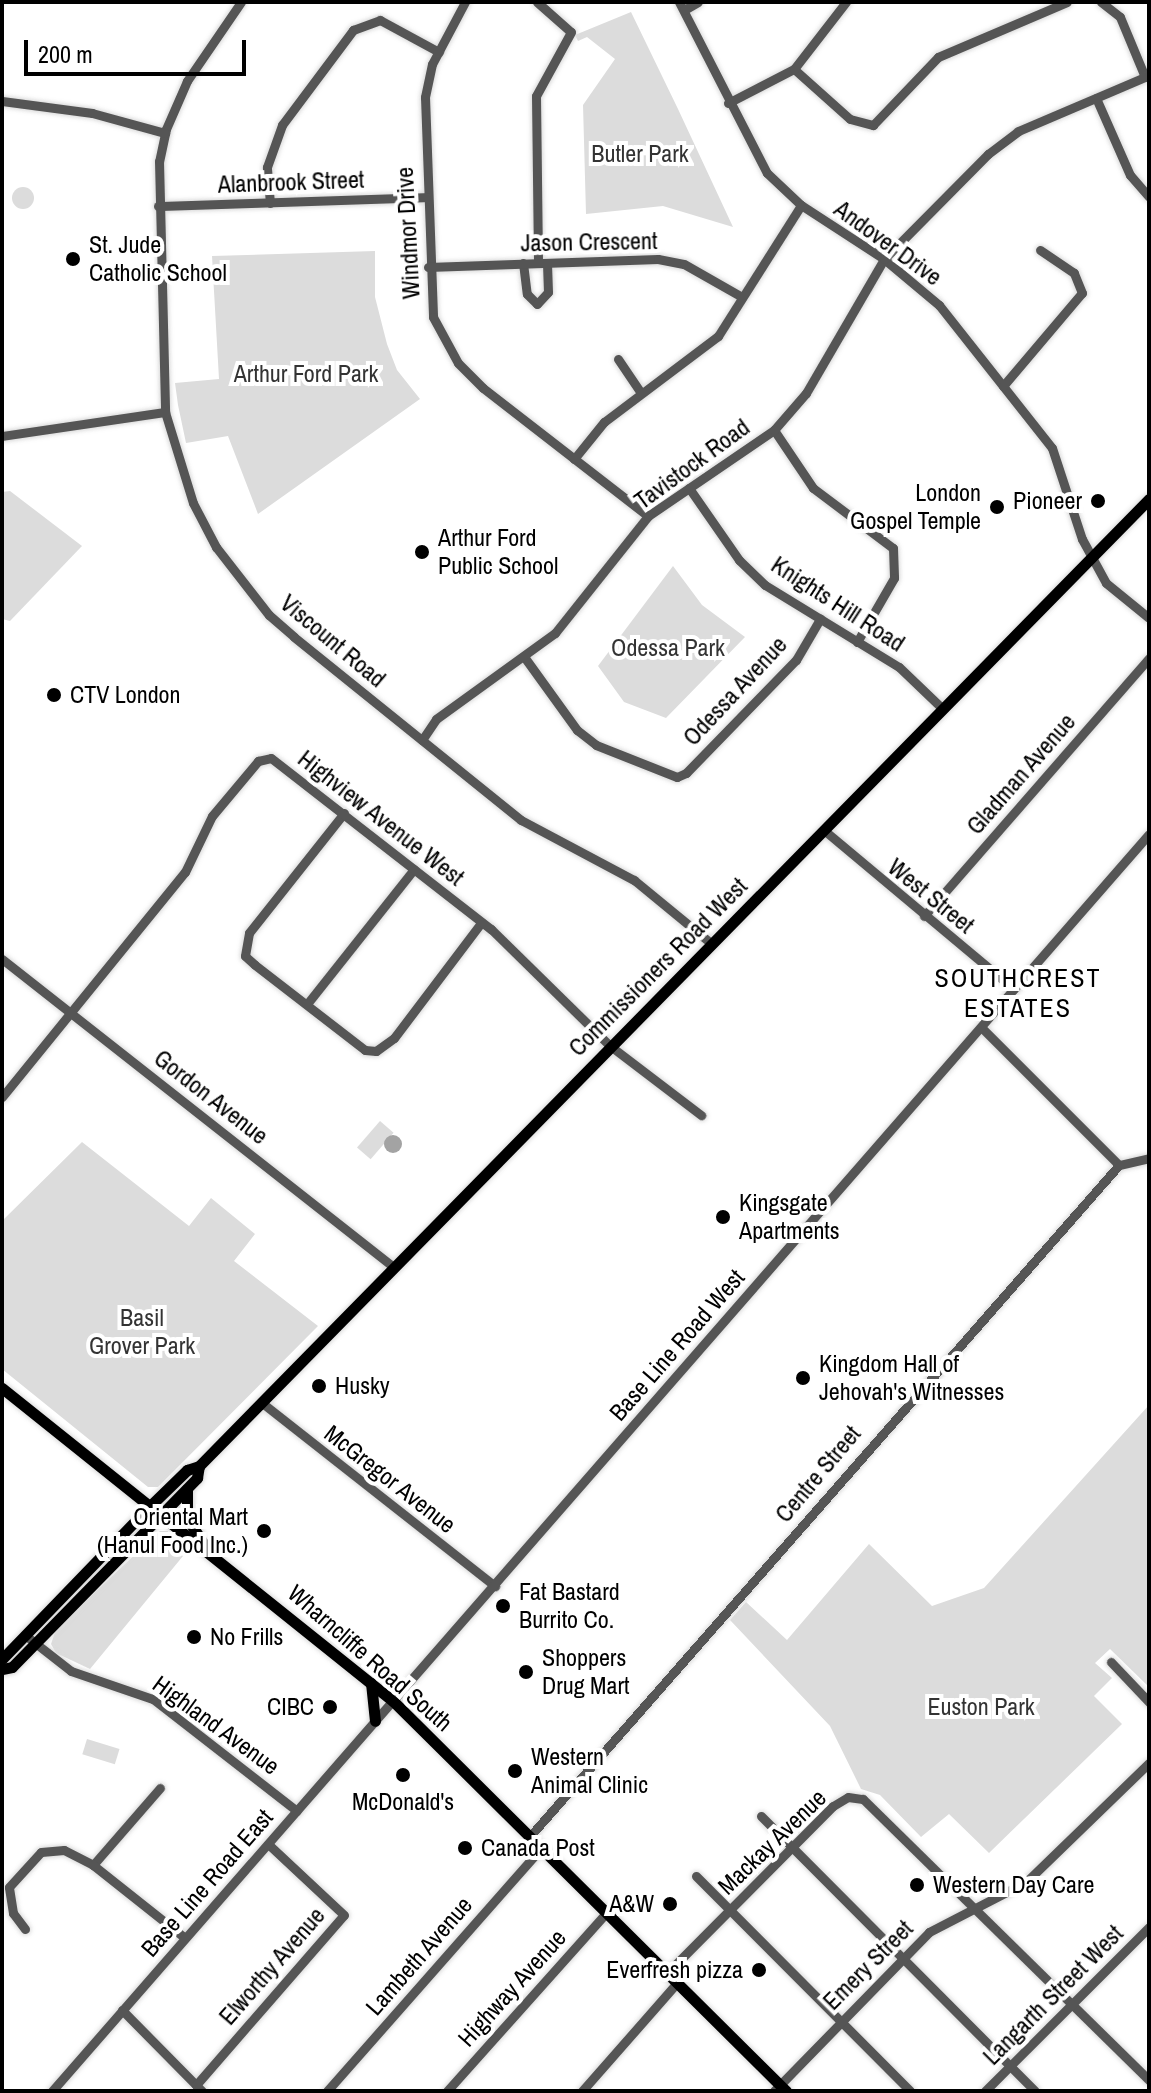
<!DOCTYPE html>
<html>
<head>
<meta charset="utf-8">
<style>
	body { margin:0 }
	#map { position:relative; width:1151px; height:2093px; overflow:hidden; background:#fff; font-family:"Archivo Narrow",sans-serif }
	div>[style] { position:absolute }
	[style*='--x'] { left:calc(var(--x)*1px); top:calc(var(--y)*1px); width:calc(var(--w)*1px); rotate:calc(var(--a)*1deg) }
	.green>* { inset:0; background:#dcdcdc; transform-origin:0 0 }
	.round { border-radius:50% }
	.water>* { inset:0; background:#a3a3a3 }
	.roads { filter:drop-shadow(0 0 2px #dbdbdb) drop-shadow(0 0 2px #dbdbdb) }
	.minor>* { height:9px; margin:-4.5px; padding:0 4.5px; transform-origin:4.5px; border-radius:4.5px; background:#555 }
	.major>* { height:11px; margin:-5.5px; padding:0 5.5px; transform-origin:5.5px; border-radius:5.5px; background:#000 }
	.dots>* { width:22px; height:22px; translate:-50% -50%; box-sizing:border-box; border:4px solid #fff; border-radius:50% }
	span { translate:-50% -50%; white-space:nowrap; text-align:center; line-height:1.15; -webkit-text-stroke:8px #fff; paint-order:stroke }
	.park-label { font-size:24px; color:#333 }
	.street-label { font-size:24px; color:#000 }
	.poi-label { font-size:24px; color:#000 }
	.left { translate:0 -50%; text-align:left }
	.right { translate:-100% -50%; text-align:right }
	.neighbourhood-label { font-size:26px; color:#000; letter-spacing:2px }
	.frame { position:absolute; inset:0; border:4px solid #000; pointer-events:none }
	.scale { position:absolute; left:24px; top:40px; width:222px; height:36px; box-sizing:border-box; border:4px solid #000; border-top:0; padding-left:10px; font-size:24px; line-height:28px; white-space:nowrap; color:#000; -webkit-text-stroke:6px #fff; paint-order:stroke }
</style>
</head>
<body>
<div id="map">
	<div class="green">
		<i style="clip-path:polygon(631px 12px,678px 109px,733px 227px,663px 206px,586px 214px,583px 105px,615px 59px,587px 37px,578px 41px,575px 35px)"></i>
		<i class="round" style="left:12px;top:187px;width:22px;height:22px"></i>
		<i style="clip-path:polygon(375px 251px,375px 297px,387px 344px,397px 370px,420px 399px,258px 514px,228px 436px,186px 443px,178px 405px,175px 383px,219px 379px,212px 256px)"></i>
		<i style="clip-path:polygon(10px 491px,82px 546px,10px 621px,2px 619px,2px 492px)"></i>
		<i style="clip-path:polygon(673px 566px,702px 605px,745px 637px,666px 718px,624px 702px,598px 666px)"></i>
		<i style="left:380px;top:1121px;width:18px;height:35px;rotate:41deg"></i>
		<i style="clip-path:polygon(82px 1142px,189px 1226px,211px 1198px,255px 1234px,234px 1261px,318px 1326px,158px 1487px,148px 1487px,2px 1369px,2px 1221px)"></i>
		<i style="clip-path:polygon(1149px 1405px,1149px 1687px,1110px 1649px,1095px 1663px,1112px 1678px,1094px 1696px,1122px 1724px,989px 1853px,949px 1814px,921px 1837px,880px 1795px,861px 1789px,830px 1726px,730px 1620px,746px 1602px,787px 1640px,869px 1544px,932px 1606px,984px 1588px)"></i>
		<i style="clip-path:polygon(160px 1531px,168px 1531px,167px 1541px,183px 1556px,90px 1669px,56px 1653px,51px 1644px,56px 1629px)"></i>
		<i style="left:87px;top:1739px;width:34px;height:16px;rotate:17deg"></i>
	</div>
	<div class="water">
		<i class="round" style="left:384px;top:1135px;width:18px;height:18px"></i>
	</div>
	<div class="roads">
		<div class="minor">
			<i style="--x:241;--y:2;--w:96;--a:124.4"></i>
			<i style="--x:187;--y:81;--w:52;--a:113.6"></i>
			<i style="--x:166;--y:129;--w:33;--a:102"></i>
			<i style="--x:159;--y:161;--w:251;--a:88.6"></i>
			<i style="--x:165;--y:412;--w:95;--a:72.9"></i>
			<i style="--x:193;--y:503;--w:50;--a:62.4"></i>
			<i style="--x:216;--y:547;--w:86;--a:52.1"></i>
			<i style="--x:269;--y:615;--w:33;--a:41"></i>
			<i style="--x:294;--y:637;--w:292;--a:38.9"></i>
			<i style="--x:521;--y:820;--w:128;--a:28"></i>
			<i style="--x:634;--y:880;--w:101;--a:39.4"></i>
			<i style="--x:465;--y:2;--w:70;--a:118"></i>
			<i style="--x:432;--y:64;--w:34;--a:102"></i>
			<i style="--x:425;--y:97;--w:220;--a:87.9"></i>
			<i style="--x:433;--y:317;--w:52;--a:61.5"></i>
			<i style="--x:458;--y:363;--w:35;--a:45"></i>
			<i style="--x:483;--y:388;--w:209;--a:37.8"></i>
			<i style="--x:537;--y:2;--w:45;--a:41.4"></i>
			<i style="--x:571;--y:32;--w:73;--a:118.7"></i>
			<i style="--x:536;--y:96;--w:167;--a:89.3"></i>
			<i style="--x:679;--y:2;--w:192;--a:62.8"></i>
			<i style="--x:767;--y:173;--w:47;--a:43.3"></i>
			<i style="--x:801;--y:205;--w:99;--a:33"></i>
			<i style="--x:884;--y:259;--w:72;--a:39.9"></i>
			<i style="--x:939;--y:305;--w:182;--a:51.7"></i>
			<i style="--x:1052;--y:448;--w:96;--a:71.8"></i>
			<i style="--x:1082;--y:539;--w:50;--a:61.4"></i>
			<i style="--x:1106;--y:583;--w:55;--a:39.1"></i>
			<i style="--x:1101;--y:2;--w:24;--a:38"></i>
			<i style="--x:1120;--y:17;--w:65;--a:67.4"></i>
			<i style="--x:684;--y:10;--w:16;--a:-30"></i>
			<i style="--x:794;--y:69;--w:75;--a:41.8"></i>
			<i style="--x:850;--y:119;--w:24;--a:15"></i>
			<i style="--x:873;--y:125;--w:94;--a:-46.3"></i>
			<i style="--x:938;--y:57;--w:140;--a:-23.1"></i>
			<i style="--x:1096;--y:98;--w:84;--a:66.2"></i>
			<i style="--x:1130;--y:175;--w:29;--a:49"></i>
			<i style="--x:2;--y:101;--w:91;--a:7.6"></i>
			<i style="--x:92;--y:113;--w:76;--a:15.3"></i>
			<i style="--x:728;--y:103;--w:74;--a:-27.3"></i>
			<i style="--x:794;--y:69;--w:85;--a:-52.2"></i>
			<i style="--x:270;--y:203;--w:36;--a:-95"></i>
			<i style="--x:267;--y:167;--w:45;--a:-70.3"></i>
			<i style="--x:282;--y:125;--w:119;--a:-53.2"></i>
			<i style="--x:353;--y:30;--w:29;--a:-20"></i>
			<i style="--x:380;--y:20;--w:67;--a:28.5"></i>
			<i style="--x:158;--y:206;--w:268;--a:-1.9"></i>
			<i style="--x:523;--y:263;--w:31;--a:83"></i>
			<i style="--x:527;--y:294;--w:14;--a:45"></i>
			<i style="--x:537;--y:304;--w:16;--a:-47"></i>
			<i style="--x:548;--y:292;--w:29;--a:-92"></i>
			<i style="--x:428;--y:267;--w:230;--a:-2"></i>
			<i style="--x:658;--y:259;--w:26;--a:11"></i>
			<i style="--x:684;--y:264;--w:67;--a:29.6"></i>
			<i style="--x:618;--y:359;--w:41;--a:55.9"></i>
			<i style="--x:1003;--y:386;--w:122;--a:-49.7"></i>
			<i style="--x:1082;--y:293;--w:22;--a:-112"></i>
			<i style="--x:1074;--y:273;--w:41;--a:-145.9"></i>
			<i style="--x:774;--y:430;--w:70;--a:56.1"></i>
			<i style="--x:813;--y:488;--w:100;--a:36.9"></i>
			<i style="--x:893;--y:548;--w:30;--a:88"></i>
			<i style="--x:894;--y:578;--w:74;--a:120"></i>
			<i style="--x:2;--y:436;--w:165;--a:-8.4"></i>
			<i style="--x:574;--y:459;--w:48;--a:-51"></i>
			<i style="--x:604;--y:422;--w:143;--a:-37"></i>
			<i style="--x:718;--y:336;--w:155;--a:-57.6"></i>
			<i style="--x:689;--y:488;--w:88;--a:55.2"></i>
			<i style="--x:739;--y:560;--w:36;--a:44"></i>
			<i style="--x:765;--y:585;--w:157;--a:31.5"></i>
			<i style="--x:899;--y:667;--w:61;--a:43.7"></i>
			<i style="--x:525;--y:658;--w:89;--a:54.2"></i>
			<i style="--x:577;--y:730;--w:24;--a:38"></i>
			<i style="--x:596;--y:745;--w:87;--a:21.6"></i>
			<i style="--x:677;--y:777;--w:10;--a:-24"></i>
			<i style="--x:686;--y:773;--w:158;--a:-45.8"></i>
			<i style="--x:796;--y:660;--w:48;--a:-59.7"></i>
			<i style="--x:422;--y:740;--w:25;--a:-56"></i>
			<i style="--x:436;--y:719;--w:147;--a:-35.9"></i>
			<i style="--x:555;--y:633;--w:149;--a:-51.5"></i>
			<i style="--x:648;--y:516;--w:153;--a:-34.3"></i>
			<i style="--x:774;--y:430;--w:49;--a:-49.1"></i>
			<i style="--x:806;--y:393;--w:155;--a:-59.8"></i>
			<i style="--x:884;--y:259;--w:148;--a:-45.3"></i>
			<i style="--x:988;--y:154;--w:38;--a:-37"></i>
			<i style="--x:1018;--y:131;--w:142;--a:-23.1"></i>
			<i style="--x:344;--y:813;--w:153;--a:128.4"></i>
			<i style="--x:249;--y:933;--w:23;--a:100"></i>
			<i style="--x:245;--y:956;--w:13;--a:42"></i>
			<i style="--x:255;--y:965;--w:139;--a:37.7"></i>
			<i style="--x:365;--y:1050;--w:11;--a:5"></i>
			<i style="--x:376;--y:1051;--w:22;--a:-36"></i>
			<i style="--x:394;--y:1038;--w:144;--a:-52.9"></i>
			<i style="--x:825;--y:831;--w:246;--a:39.9"></i>
			<i style="--x:924;--y:916;--w:342;--a:-48.9"></i>
			<i style="--x:2;--y:959;--w:499;--a:38.2"></i>
			<i style="--x:307;--y:1004;--w:172;--a:-51.6"></i>
			<i style="--x:981;--y:1027;--w:195;--a:45"></i>
			<i style="--x:2;--y:1097;--w:290;--a:-50.9"></i>
			<i style="--x:185;--y:872;--w:62;--a:-64.3"></i>
			<i style="--x:212;--y:816;--w:72;--a:-50.1"></i>
			<i style="--x:258;--y:761;--w:13;--a:-13"></i>
			<i style="--x:271;--y:758;--w:279;--a:37.9"></i>
			<i style="--x:491;--y:929;--w:165;--a:44.5"></i>
			<i style="--x:609;--y:1045;--w:116;--a:37.3"></i>
			<i style="--x:261;--y:1402;--w:298;--a:38.2"></i>
			<i style="--x:25;--y:1635;--w:58;--a:38"></i>
			<i style="--x:71;--y:1671;--w:87;--a:18.9"></i>
			<i style="--x:153;--y:1699;--w:182;--a:37.9"></i>
			<i style="--x:1111;--y:1662;--w:55;--a:46.5"></i>
			<i style="--x:761;--y:1816;--w:388;--a:45.1"></i>
			<i style="--x:531;--y:1835;--w:891;--a:-48.73"></i>
			<i style="--x:1119;--y:1165;--w:31;--a:-13"></i>
			<i style="--x:93;--y:1865;--w:102;--a:-49"></i>
			<i style="--x:696;--y:1876;--w:303;--a:45.1"></i>
			<i style="--x:25;--y:1929;--w:20;--a:-127"></i>
			<i style="--x:13;--y:1913;--w:26;--a:-99"></i>
			<i style="--x:9;--y:1887;--w:47;--a:-47.6"></i>
			<i style="--x:41;--y:1852;--w:23;--a:-5"></i>
			<i style="--x:64;--y:1850;--w:33;--a:27"></i>
			<i style="--x:93;--y:1865;--w:117;--a:38.4"></i>
			<i style="--x:667;--y:1973;--w:235;--a:-45.2"></i>
			<i style="--x:833;--y:1806;--w:17;--a:-31"></i>
			<i style="--x:848;--y:1797;--w:15;--a:8"></i>
			<i style="--x:863;--y:1799;--w:401;--a:44.5"></i>
			<i style="--x:122;--y:2010;--w:114;--a:45.4"></i>
			<i style="--x:196;--y:2085;--w:225;--a:-49"></i>
			<i style="--x:344;--y:1915;--w:104;--a:-136.9"></i>
			<i style="--x:52;--y:2091;--w:1668;--a:-48.89"></i>
			<i style="--x:327;--y:2091;--w:325;--a:-48.6"></i>
			<i style="--x:447;--y:2091;--w:240;--a:-48.2"></i>
			<i style="--x:582;--y:2091;--w:144;--a:-48.7"></i>
			<i style="--x:774;--y:2091;--w:222;--a:-45.7"></i>
			<i style="--x:929;--y:1932;--w:109;--a:-27.3"></i>
			<i style="--x:1026;--y:1882;--w:171;--a:-44.1"></i>
			<i style="--x:985;--y:2091;--w:232;--a:-45"></i>
		</div>
		<div class="major">
			<i style="--x:2;--y:1388;--w:501;--a:38.68"></i>
			<i style="--x:393;--y:1701;--w:554;--a:44.78"></i>
			<i style="--x:187;--y:1489;--w:29;--a:90"></i>
			<i style="--x:187;--y:1518;--w:30;--a:57"></i>
			<i style="--x:2;--y:1659;--w:213;--a:-46"></i>
			<i style="--x:150;--y:1506;--w:52;--a:-44.2"></i>
			<i style="--x:187;--y:1470;--w:13;--a:-18"></i>
			<i style="--x:199;--y:1466;--w:1356;--a:-45.51"></i>
			<i style="--x:2;--y:1669;--w:10;--a:-11"></i>
			<i style="--x:12;--y:1667;--w:213;--a:-45.6"></i>
			<i style="--x:161;--y:1515;--w:52;--a:-45.8"></i>
			<i style="--x:197;--y:1478;--w:12;--a:-81"></i>
			<i style="--x:371;--y:1683;--w:38;--a:84"></i>
		</div>
	</div>
	<div class="dots">
		<i style="left:73px;top:259px;background:#000"></i>
		<i style="left:1098px;top:501px;background:#000"></i>
		<i style="left:997px;top:507px;background:#000"></i>
		<i style="left:422px;top:552px;background:#000"></i>
		<i style="left:54px;top:695px;background:#000"></i>
		<i style="left:723px;top:1217px;background:#000"></i>
		<i style="left:803px;top:1378px;background:#000"></i>
		<i style="left:319px;top:1386px;background:#000"></i>
		<i style="left:264px;top:1531px;background:#000"></i>
		<i style="left:503px;top:1606px;background:#000"></i>
		<i style="left:194px;top:1637px;background:#000"></i>
		<i style="left:526px;top:1672px;background:#000"></i>
		<i style="left:330px;top:1707px;background:#000"></i>
		<i style="left:515px;top:1771px;background:#000"></i>
		<i style="left:403px;top:1775px;background:#000"></i>
		<i style="left:465px;top:1848px;background:#000"></i>
		<i style="left:917px;top:1885px;background:#000"></i>
		<i style="left:670px;top:1904px;background:#000"></i>
		<i style="left:759px;top:1970px;background:#000"></i>
	</div>
	<div class="park-label">
		<span style="left:640px;top:154px">Butler Park</span>
		<span style="left:306px;top:374px">Arthur Ford Park</span>
		<span style="left:668px;top:648px">Odessa Park</span>
		<span style="left:142px;top:1332px">Basil<br>Grover Park</span>
		<span style="left:981px;top:1707px">Euston Park</span>
	</div>
	<div class="street-label">
		<span style="left:291px;top:182px;rotate:-2deg">Alanbrook Street</span>
		<span style="left:408px;top:233px;rotate:-93deg">Windmor Drive</span>
		<span style="left:589px;top:242px;rotate:-1deg">Jason Crescent</span>
		<span style="left:888px;top:243px;rotate:36deg">Andover Drive</span>
		<span style="left:692px;top:464px;rotate:-36deg">Tavistock Road</span>
		<span style="left:838px;top:604px;rotate:33deg">Knights Hill Road</span>
		<span style="left:333px;top:641px;rotate:40deg">Viscount Road</span>
		<span style="left:735px;top:691px;rotate:-47deg">Odessa Avenue</span>
		<span style="left:1021px;top:774px;rotate:-49deg">Gladman Avenue</span>
		<span style="left:381px;top:818px;rotate:38deg">Highview Avenue West</span>
		<span style="left:931px;top:896px;rotate:39deg">West Street</span>
		<span style="left:658px;top:967px;rotate:-45deg">Commissioners Road West</span>
		<span style="left:211px;top:1097px;rotate:38deg">Gordon Avenue</span>
		<span style="left:677px;top:1345px;rotate:-49deg">Base Line Road West</span>
		<span style="left:818px;top:1474px;rotate:-50deg">Centre Street</span>
		<span style="left:390px;top:1479px;rotate:38deg">McGregor Avenue</span>
		<span style="left:370px;top:1658px;rotate:41deg">Wharncliffe Road South</span>
		<span style="left:216px;top:1725px;rotate:36deg">Highland Avenue</span>
		<span style="left:772px;top:1842px;rotate:-44deg">Mackay Avenue</span>
		<span style="left:207px;top:1883px;rotate:-49deg">Base Line Road East</span>
		<span style="left:419px;top:1956px;rotate:-49deg">Lambeth Avenue</span>
		<span style="left:868px;top:1965px;rotate:-45deg">Emery Street</span>
		<span style="left:272px;top:1966px;rotate:-49deg">Elworthy Avenue</span>
		<span style="left:512px;top:1988px;rotate:-48deg">Highway Avenue</span>
		<span style="left:1053px;top:1995px;rotate:-45deg">Langarth Street West</span>
	</div>
	<div class="poi-label">
		<span class="left" style="left:89px;top:259px">St. Jude<br>Catholic School</span>
		<span class="right" style="left:981px;top:507px">London<br>Gospel Temple</span>
		<span class="right" style="left:1082px;top:501px">Pioneer</span>
		<span class="left" style="left:438px;top:552px">Arthur Ford<br>Public School</span>
		<span class="left" style="left:70px;top:695px">CTV London</span>
		<span class="left" style="left:739px;top:1217px">Kingsgate<br>Apartments</span>
		<span class="left" style="left:819px;top:1378px">Kingdom Hall of<br>Jehovah's Witnesses</span>
		<span class="left" style="left:335px;top:1386px">Husky</span>
		<span class="right" style="left:248px;top:1531px">Oriental Mart<br>(Hanul Food Inc.)</span>
		<span class="left" style="left:519px;top:1606px">Fat Bastard<br>Burrito Co.</span>
		<span class="left" style="left:210px;top:1637px">No Frills</span>
		<span class="left" style="left:542px;top:1672px">Shoppers<br>Drug Mart</span>
		<span class="right" style="left:314px;top:1707px">CIBC</span>
		<span class="left" style="left:531px;top:1771px">Western<br>Animal Clinic</span>
		<span style="left:403px;top:1802px">McDonald's</span>
		<span class="left" style="left:481px;top:1848px">Canada Post</span>
		<span class="left" style="left:933px;top:1885px">Western Day Care</span>
		<span class="right" style="left:654px;top:1904px">A&amp;W</span>
		<span class="right" style="left:743px;top:1970px">Everfresh pizza</span>
	</div>
	<div class="neighbourhood-label">
		<span style="left:1018px;top:993px">SOUTHCREST<br>ESTATES</span>
	</div>
	<div class="frame"></div>
	<div class="scale">200 m</div>
</div>
</body>
</html>
